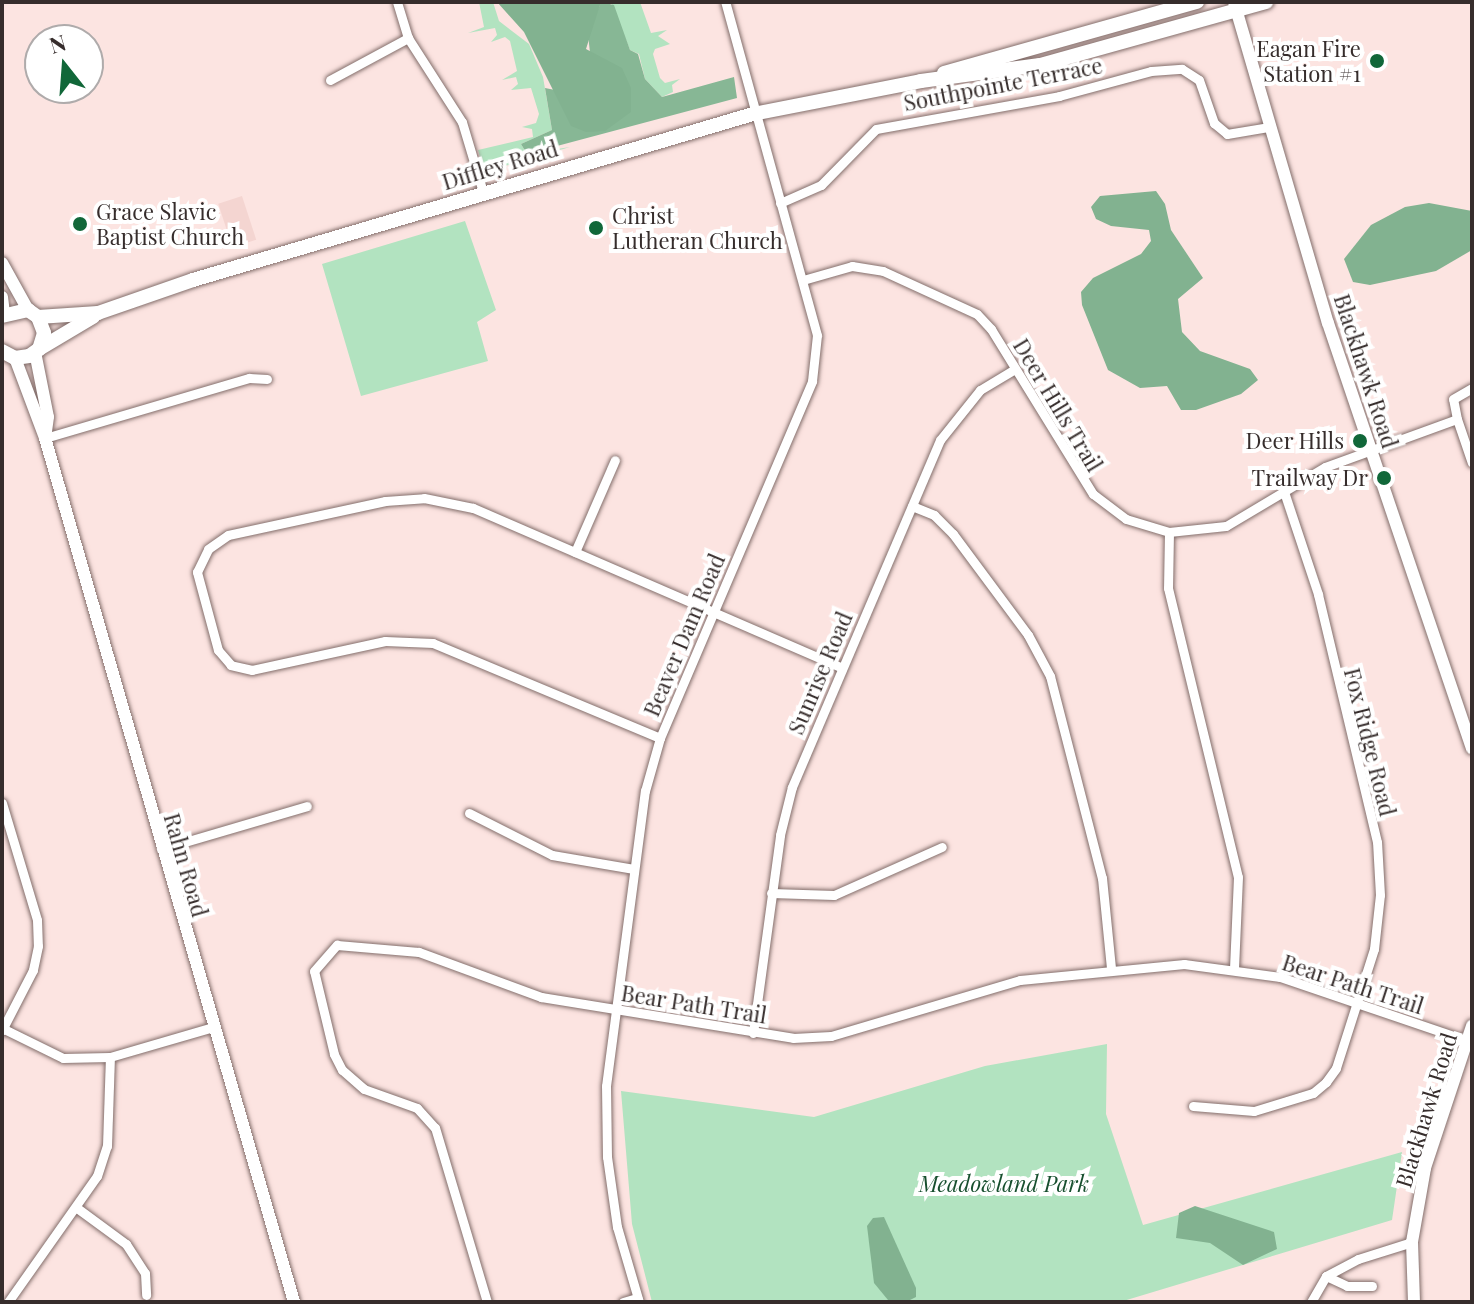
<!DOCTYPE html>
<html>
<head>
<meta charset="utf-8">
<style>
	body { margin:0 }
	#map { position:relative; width:1474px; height:1304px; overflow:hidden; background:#fce4e1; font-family:"Playfair Display",serif }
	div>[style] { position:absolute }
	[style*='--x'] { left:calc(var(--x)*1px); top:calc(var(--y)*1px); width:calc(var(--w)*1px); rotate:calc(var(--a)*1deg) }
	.built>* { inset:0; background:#f4d5d1; transform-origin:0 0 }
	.green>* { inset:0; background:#b2e3c0 }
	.forest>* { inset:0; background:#87b795 }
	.water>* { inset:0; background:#82b290 }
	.roads { filter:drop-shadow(0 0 2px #836e6b) drop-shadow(0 0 2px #836e6b) }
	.minor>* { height:9px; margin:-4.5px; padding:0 4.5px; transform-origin:4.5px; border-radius:4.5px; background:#fff }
	.tertiary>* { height:12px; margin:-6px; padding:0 6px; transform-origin:6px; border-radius:6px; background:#fff }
	.secondary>* { height:14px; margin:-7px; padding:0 7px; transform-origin:7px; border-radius:7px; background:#fff }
	.dots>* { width:22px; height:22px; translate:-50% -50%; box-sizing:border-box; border:4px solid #fff; border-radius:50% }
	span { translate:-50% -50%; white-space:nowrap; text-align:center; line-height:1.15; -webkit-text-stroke:8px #fff; paint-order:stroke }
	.poi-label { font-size:22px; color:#362d2c }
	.right { translate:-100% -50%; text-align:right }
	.left { translate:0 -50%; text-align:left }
	.street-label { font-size:22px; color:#362d2c }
	.park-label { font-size:22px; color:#174f2e; font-style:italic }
	.frame { position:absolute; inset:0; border:4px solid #362d2c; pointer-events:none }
	.north { position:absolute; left:24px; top:24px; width:80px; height:80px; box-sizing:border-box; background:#fff; border:2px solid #afabab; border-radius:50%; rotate:343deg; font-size:22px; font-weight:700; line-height:32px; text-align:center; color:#362d2c }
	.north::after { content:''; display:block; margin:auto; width:28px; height:36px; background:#116739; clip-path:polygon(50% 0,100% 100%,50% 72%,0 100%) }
</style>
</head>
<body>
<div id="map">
	<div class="built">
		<i style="left:242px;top:196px;width:46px;height:25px;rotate:72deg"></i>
	</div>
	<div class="green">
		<i style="clip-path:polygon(479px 2px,493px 2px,499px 21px,529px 44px,543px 77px,552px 130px,521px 144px,527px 154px,570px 147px,484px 172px,478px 150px,533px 137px,532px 129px,522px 127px,536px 123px,539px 114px,531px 88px,511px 90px,518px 84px,516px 77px,502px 80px,517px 71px,510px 41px,505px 37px,491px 42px,497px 35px,495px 28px,468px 33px,484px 27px)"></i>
		<i style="clip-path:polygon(611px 2px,640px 2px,651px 33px,667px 30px,658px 36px,670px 44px,655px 49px,653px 54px,660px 78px,665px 83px,680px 79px,672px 85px,673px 92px,662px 97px,645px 79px,639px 54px,630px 50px)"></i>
		<i style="clip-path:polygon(465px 221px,496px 310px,477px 322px,488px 361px,361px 396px,322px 264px)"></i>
		<i style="clip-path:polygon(1107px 1044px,1106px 1114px,1143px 1225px,1402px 1152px,1392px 1220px,1120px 1302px,652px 1302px,632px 1224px,621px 1091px,814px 1117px,985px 1066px)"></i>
	</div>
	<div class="forest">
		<i style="clip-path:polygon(601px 2px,614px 5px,630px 50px,638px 54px,645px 79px,662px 97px,734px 77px,737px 98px,527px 154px,521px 144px,552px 130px,545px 88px,555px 90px,590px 53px,588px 34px)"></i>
	</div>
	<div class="water">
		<i style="clip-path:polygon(497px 2px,601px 2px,586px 49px,622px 68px,631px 88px,631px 112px,605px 131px,586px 132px,571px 126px,524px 32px)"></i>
		<i style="clip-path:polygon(1156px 191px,1165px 204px,1171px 230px,1203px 278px,1178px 299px,1182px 332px,1200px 351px,1250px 369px,1258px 380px,1241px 394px,1196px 410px,1181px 410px,1167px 386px,1140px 388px,1108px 370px,1082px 305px,1081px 292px,1093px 278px,1141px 254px,1151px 241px,1149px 230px,1111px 226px,1096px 219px,1091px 207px,1100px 196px)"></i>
		<i style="clip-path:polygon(1429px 203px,1472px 211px,1472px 250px,1436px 271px,1370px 285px,1353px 282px,1344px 259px,1371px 225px,1405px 207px)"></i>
		<i style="clip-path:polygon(1195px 1206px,1274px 1232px,1277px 1249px,1243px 1265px,1210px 1243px,1176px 1238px,1179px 1213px)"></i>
		<i style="clip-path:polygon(884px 1217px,916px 1288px,916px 1297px,906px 1302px,888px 1300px,874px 1283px,867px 1226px,873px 1218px)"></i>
	</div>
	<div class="roads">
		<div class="minor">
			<i style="--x:397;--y:2;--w:38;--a:73"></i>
			<i style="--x:408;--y:38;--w:100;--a:57.3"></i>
			<i style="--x:462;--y:122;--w:73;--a:73.3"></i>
			<i style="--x:330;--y:80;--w:89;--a:-28.3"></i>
			<i style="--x:780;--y:203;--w:45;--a:-23.7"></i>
			<i style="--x:821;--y:185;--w:78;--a:-45.5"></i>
			<i style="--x:876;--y:129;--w:186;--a:-10.2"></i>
			<i style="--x:1059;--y:96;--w:95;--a:-15.2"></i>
			<i style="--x:1151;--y:71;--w:31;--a:-4"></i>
			<i style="--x:1182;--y:69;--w:20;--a:33"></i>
			<i style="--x:1199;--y:80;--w:46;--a:70.8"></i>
			<i style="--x:1214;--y:123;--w:17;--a:40"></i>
			<i style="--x:1227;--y:134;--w:43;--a:-9.5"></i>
			<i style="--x:803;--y:280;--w:51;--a:-15.9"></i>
			<i style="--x:852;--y:266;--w:31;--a:9"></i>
			<i style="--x:883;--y:271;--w:103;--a:24.6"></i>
			<i style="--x:977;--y:314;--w:21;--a:47"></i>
			<i style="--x:991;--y:329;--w:194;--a:58.3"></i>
			<i style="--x:1093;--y:494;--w:41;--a:37.1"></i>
			<i style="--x:1126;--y:519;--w:45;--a:16.8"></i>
			<i style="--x:1169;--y:532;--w:57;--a:-6"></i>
			<i style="--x:1226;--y:526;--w:115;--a:-30.8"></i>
			<i style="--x:1325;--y:467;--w:140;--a:-20"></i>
			<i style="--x:1457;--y:419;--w:46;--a:71.2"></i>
			<i style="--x:1457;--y:419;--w:20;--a:-101"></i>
			<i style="--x:1453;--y:399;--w:22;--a:-30"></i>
			<i style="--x:45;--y:438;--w:213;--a:-16.4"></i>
			<i style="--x:249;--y:378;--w:18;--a:3"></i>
			<i style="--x:912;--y:506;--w:24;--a:22"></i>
			<i style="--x:934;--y:515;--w:27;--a:45"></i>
			<i style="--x:953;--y:534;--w:126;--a:53.4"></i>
			<i style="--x:1028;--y:635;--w:47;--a:61.8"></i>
			<i style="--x:1050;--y:676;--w:209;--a:75.6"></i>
			<i style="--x:1102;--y:878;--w:90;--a:84.3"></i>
			<i style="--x:1169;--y:532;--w:56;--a:91"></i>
			<i style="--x:1168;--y:588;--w:297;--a:76.4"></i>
			<i style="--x:1238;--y:877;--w:90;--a:92.5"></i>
			<i style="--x:575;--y:552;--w:100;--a:-66.5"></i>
			<i style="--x:660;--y:738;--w:246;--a:-157.3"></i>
			<i style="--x:433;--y:643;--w:48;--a:-177.6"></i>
			<i style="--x:385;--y:641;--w:136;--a:167.7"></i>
			<i style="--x:252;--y:670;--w:22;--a:-167"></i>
			<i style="--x:231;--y:665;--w:20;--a:-131"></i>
			<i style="--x:218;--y:650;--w:81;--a:-105.1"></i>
			<i style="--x:197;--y:572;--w:25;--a:-64"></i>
			<i style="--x:208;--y:549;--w:24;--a:-35"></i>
			<i style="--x:228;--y:535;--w:161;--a:-12.2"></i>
			<i style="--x:385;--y:501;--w:39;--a:-4"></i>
			<i style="--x:424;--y:498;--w:50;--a:11.5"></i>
			<i style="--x:473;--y:508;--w:401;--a:23.4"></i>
			<i style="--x:2;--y:803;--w:122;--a:73.3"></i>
			<i style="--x:37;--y:920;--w:26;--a:88"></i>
			<i style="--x:38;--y:946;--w:25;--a:102"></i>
			<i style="--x:33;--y:970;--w:68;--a:117.3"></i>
			<i style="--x:469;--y:813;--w:93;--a:26.8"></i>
			<i style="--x:552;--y:855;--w:83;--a:9.7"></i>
			<i style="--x:161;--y:849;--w:152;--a:-16.4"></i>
			<i style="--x:771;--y:893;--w:63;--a:1.8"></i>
			<i style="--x:834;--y:895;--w:118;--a:-24"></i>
			<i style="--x:2;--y:1028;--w:68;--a:26.2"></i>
			<i style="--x:63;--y:1058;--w:47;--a:-1.2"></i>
			<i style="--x:110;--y:1057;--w:107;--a:-16.2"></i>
			<i style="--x:753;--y:1033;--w:200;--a:-82.2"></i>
			<i style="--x:780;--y:835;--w:49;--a:-76"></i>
			<i style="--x:792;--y:787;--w:377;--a:-66.9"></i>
			<i style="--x:940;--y:440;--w:64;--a:-51.3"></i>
			<i style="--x:980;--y:390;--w:41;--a:-31"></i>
			<i style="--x:1193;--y:1106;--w:61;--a:4.7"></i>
			<i style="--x:1254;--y:1111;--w:62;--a:-17"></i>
			<i style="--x:1313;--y:1093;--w:17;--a:-40"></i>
			<i style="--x:1326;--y:1082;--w:17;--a:-54"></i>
			<i style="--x:1336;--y:1068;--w:125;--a:-72.3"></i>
			<i style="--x:1374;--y:949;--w:54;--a:-83.7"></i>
			<i style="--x:1380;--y:895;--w:53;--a:-93.2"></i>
			<i style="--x:1377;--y:842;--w:255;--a:-103.4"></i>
			<i style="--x:1318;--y:594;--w:108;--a:-108.4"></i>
			<i style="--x:77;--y:1208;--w:61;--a:36.3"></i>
			<i style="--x:126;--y:1244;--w:35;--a:57"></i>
			<i style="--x:145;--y:1273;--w:22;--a:87"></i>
			<i style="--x:1326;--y:1276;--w:23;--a:25"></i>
			<i style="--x:1347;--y:1286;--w:25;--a:0"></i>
			<i style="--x:8;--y:1302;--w:154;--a:-54.8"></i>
			<i style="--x:97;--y:1176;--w:32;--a:-72"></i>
			<i style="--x:107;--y:1146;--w:89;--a:-88.1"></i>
			<i style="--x:487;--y:1302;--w:182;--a:-106.6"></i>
			<i style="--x:435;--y:1128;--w:27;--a:-132"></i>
			<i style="--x:417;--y:1108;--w:56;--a:-160.3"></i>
			<i style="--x:364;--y:1089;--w:29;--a:-139"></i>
			<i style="--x:342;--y:1070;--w:18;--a:-117"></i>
			<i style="--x:334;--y:1054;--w:85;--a:-103.5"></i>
			<i style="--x:314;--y:971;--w:35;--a:-49"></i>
			<i style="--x:337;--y:945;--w:82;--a:4.9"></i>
			<i style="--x:419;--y:952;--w:130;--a:20.2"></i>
			<i style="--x:541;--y:997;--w:255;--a:9.2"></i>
			<i style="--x:793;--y:1038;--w:38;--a:-3"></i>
			<i style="--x:831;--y:1036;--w:197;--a:-16.5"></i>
			<i style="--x:1020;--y:980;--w:165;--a:-5.6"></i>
			<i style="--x:1184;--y:964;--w:97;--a:7.7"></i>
			<i style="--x:1280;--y:977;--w:199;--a:18.8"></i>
			<i style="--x:623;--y:1302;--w:15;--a:-16"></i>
			<i style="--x:639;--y:1302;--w:78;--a:-106.3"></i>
			<i style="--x:617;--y:1227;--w:71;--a:-98.1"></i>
			<i style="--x:607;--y:1157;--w:71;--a:-90.8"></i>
			<i style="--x:606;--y:1086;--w:298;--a:-82.5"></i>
			<i style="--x:645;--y:791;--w:55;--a:-74.2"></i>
			<i style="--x:660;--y:738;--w:388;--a:-66.9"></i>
			<i style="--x:812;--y:381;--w:46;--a:-83.8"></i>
			<i style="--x:817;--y:335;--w:345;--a:-105.4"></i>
			<i style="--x:1311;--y:1302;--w:30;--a:-60"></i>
			<i style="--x:1326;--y:1276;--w:36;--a:-28"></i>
			<i style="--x:1358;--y:1259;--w:57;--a:-17.5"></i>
		</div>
		<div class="tertiary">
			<i style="--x:1234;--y:2;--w:334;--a:73.7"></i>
			<i style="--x:1328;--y:323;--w:449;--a:71.3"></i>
			<i style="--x:2;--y:263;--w:54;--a:61"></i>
			<i style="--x:2;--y:297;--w:17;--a:83"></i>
			<i style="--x:35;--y:352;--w:66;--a:78.7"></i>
			<i style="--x:48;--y:417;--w:21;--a:98"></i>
			<i style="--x:15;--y:358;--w:85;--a:69.4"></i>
			<i style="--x:45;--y:438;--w:899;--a:73.92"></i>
			<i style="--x:1414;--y:1302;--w:60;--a:-91.9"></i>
			<i style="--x:1412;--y:1242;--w:75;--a:-80"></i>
			<i style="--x:1425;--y:1168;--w:150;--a:-71.7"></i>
		</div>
		<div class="secondary">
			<i style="--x:944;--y:73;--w:263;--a:-15.7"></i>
			<i style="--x:2;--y:316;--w:27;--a:-13"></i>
			<i style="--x:28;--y:310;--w:12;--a:35"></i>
			<i style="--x:38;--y:317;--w:17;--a:69"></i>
			<i style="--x:44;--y:333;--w:17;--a:107"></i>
			<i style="--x:39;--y:349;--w:12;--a:145"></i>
			<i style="--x:29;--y:356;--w:14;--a:172"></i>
			<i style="--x:15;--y:358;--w:15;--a:-152"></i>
			<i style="--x:38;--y:317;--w:60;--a:-3.8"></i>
			<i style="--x:98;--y:313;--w:101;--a:-19.2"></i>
			<i style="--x:193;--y:280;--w:584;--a:-16.51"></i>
			<i style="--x:753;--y:114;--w:171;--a:-11.1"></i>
			<i style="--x:921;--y:81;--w:120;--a:-7.7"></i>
			<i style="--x:1040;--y:65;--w:235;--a:-15.6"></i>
			<i style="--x:39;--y:349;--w:63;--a:-30.7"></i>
		</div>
	</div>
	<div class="dots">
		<i style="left:1377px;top:61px;background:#116739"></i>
		<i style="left:80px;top:224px;background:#116739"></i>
		<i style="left:596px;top:228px;background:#116739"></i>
		<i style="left:1360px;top:441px;background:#116739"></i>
		<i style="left:1384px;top:478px;background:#116739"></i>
	</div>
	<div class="poi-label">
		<span class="right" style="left:1361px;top:61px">Eagan Fire<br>Station #1</span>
		<span class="left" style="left:96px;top:224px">Grace Slavic<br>Baptist Church</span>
		<span class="left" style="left:612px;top:228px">Christ<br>Lutheran Church</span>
		<span class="right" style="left:1344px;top:441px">Deer Hills</span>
		<span class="right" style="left:1368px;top:478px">Trailway Dr</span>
	</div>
	<div class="street-label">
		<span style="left:1003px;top:84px;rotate:-11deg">Southpointe Terrace</span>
		<span style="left:500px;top:165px;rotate:-17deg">Diffley Road</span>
		<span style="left:1366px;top:371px;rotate:72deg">Blackhawk Road</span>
		<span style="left:1058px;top:405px;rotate:59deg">Deer Hills Trail</span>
		<span style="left:684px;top:635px;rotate:-67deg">Beaver Dam Road</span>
		<span style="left:820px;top:673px;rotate:-67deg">Sunrise Road</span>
		<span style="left:1370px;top:742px;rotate:76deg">Fox Ridge Road</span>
		<span style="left:186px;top:865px;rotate:74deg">Rahn Road</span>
		<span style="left:1353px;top:984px;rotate:18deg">Bear Path Trail</span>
		<span style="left:694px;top:1004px;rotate:9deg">Bear Path Trail</span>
		<span style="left:1426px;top:1110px;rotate:-73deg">Blackhawk Road</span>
	</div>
	<div class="park-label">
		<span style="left:1004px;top:1184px">Meadowland Park</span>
	</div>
	<div class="frame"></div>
	<div class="north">N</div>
</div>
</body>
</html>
